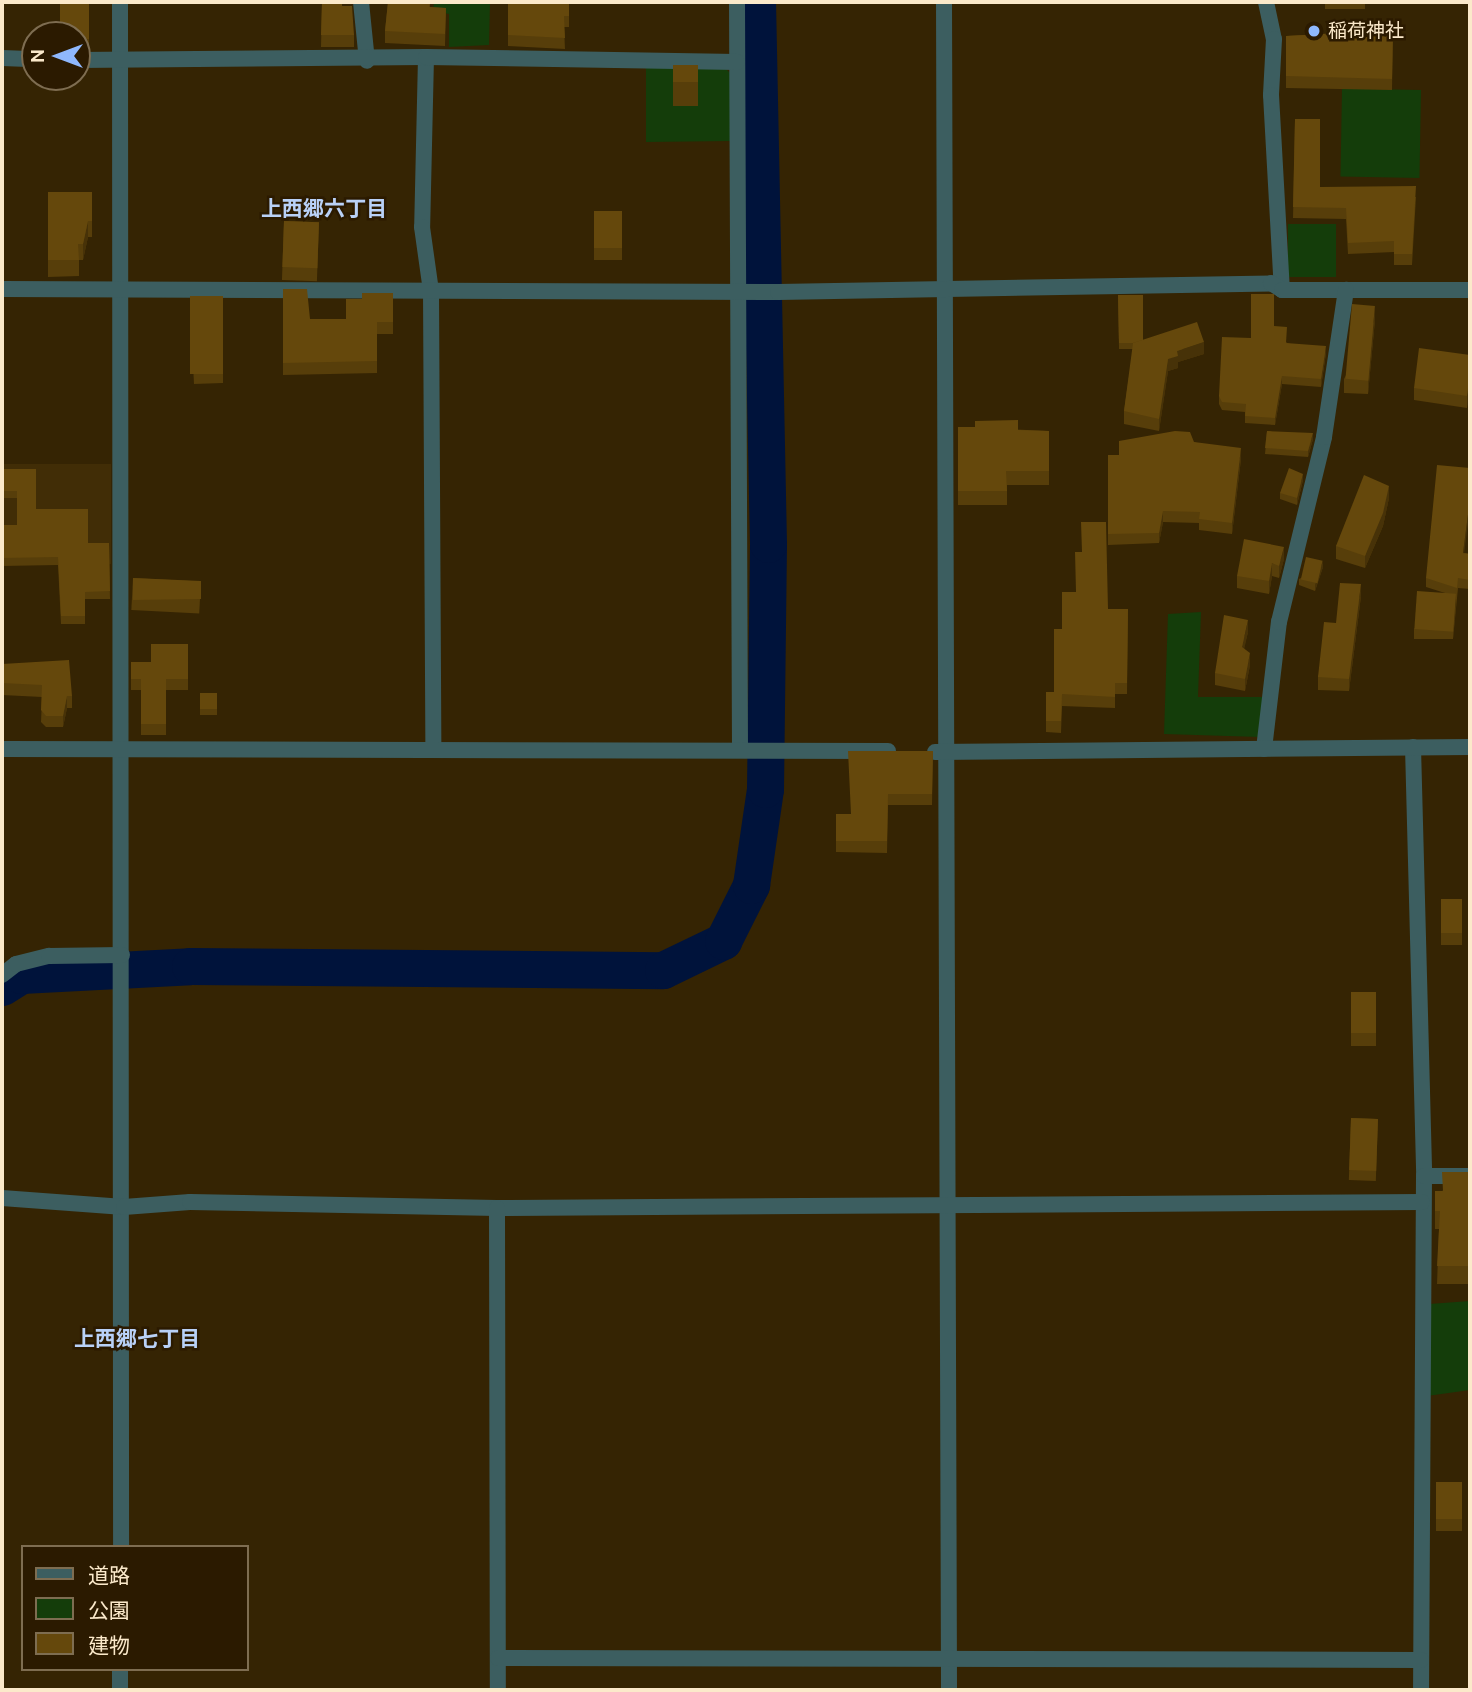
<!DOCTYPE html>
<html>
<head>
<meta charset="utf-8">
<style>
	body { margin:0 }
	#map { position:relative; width:1472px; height:1692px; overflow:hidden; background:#352403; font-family:Ubuntu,"Noto Sans JP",sans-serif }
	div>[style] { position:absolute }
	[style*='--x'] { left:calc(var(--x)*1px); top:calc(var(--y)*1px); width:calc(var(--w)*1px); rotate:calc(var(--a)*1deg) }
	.built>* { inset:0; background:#412d06; transform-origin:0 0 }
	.green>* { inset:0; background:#143d0a; transform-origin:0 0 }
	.river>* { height:37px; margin:-18.5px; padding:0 18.5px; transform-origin:18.5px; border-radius:18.5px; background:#00133b }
	.minor>* { height:16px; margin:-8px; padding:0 8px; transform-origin:8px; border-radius:8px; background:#3c5e60 }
	.wall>* { inset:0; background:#573e0a; transform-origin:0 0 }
	.shaded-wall>* { inset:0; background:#473208 }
	.building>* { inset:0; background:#65480c; transform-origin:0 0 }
	.dots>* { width:19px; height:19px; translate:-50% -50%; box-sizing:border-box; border:4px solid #2b1a00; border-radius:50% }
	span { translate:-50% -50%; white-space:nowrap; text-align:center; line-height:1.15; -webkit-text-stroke:5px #2b1a00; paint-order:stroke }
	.poi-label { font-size:19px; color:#fbe9ca }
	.left { translate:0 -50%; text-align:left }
	.neighbourhood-label { font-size:21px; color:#b9d1f7; font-weight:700 }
	.frame { position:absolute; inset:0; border:4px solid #fbe9ca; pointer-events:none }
	.legend { position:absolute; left:21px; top:1545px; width:228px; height:126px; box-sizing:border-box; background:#2b1a00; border:2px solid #7e6d51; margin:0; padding:9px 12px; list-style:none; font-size:21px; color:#fbe9ca }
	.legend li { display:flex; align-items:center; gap:14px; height:35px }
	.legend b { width:35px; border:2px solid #7e6d51 }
	.north { position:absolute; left:21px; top:21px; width:70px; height:70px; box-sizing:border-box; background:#2b1a00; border:2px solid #7e6d51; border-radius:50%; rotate:270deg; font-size:19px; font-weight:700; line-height:28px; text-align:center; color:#fbe9ca }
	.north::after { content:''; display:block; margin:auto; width:24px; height:32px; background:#8fb8fd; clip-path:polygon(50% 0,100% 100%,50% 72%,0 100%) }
</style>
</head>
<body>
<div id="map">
	<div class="built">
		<i style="left:2px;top:464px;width:109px;height:100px"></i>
	</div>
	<div class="green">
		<i style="clip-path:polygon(434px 2px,490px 2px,489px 45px,449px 47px,449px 14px,433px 11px)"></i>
		<i style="clip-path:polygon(646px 68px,725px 68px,733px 76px,732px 141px,646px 142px)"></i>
		<i style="left:1421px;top:90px;width:88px;height:79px;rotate:91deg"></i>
		<i style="left:1288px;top:224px;width:48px;height:53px"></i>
		<i style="clip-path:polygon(1201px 612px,1198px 697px,1263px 697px,1260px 737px,1164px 734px,1168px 614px)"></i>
		<i style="clip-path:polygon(1470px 1301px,1470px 1390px,1427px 1396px,1429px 1304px)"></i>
	</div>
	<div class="river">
		<i style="--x:2;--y:987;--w:22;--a:-32"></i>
		<i style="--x:21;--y:975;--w:169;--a:-3"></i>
		<i style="--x:190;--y:966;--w:473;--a:0.5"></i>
		<i style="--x:663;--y:970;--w:67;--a:-25.8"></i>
		<i style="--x:723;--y:941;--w:63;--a:-63.4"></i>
		<i style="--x:751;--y:885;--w:97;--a:-81.7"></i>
		<i style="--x:765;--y:789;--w:245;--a:-89.3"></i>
		<i style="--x:768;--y:544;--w:542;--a:-91.16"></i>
	</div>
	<div class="minor">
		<i style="--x:120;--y:2;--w:1545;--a:89.96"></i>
		<i style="--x:361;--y:2;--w:59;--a:84.2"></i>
		<i style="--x:737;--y:2;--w:746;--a:89.77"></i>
		<i style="--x:944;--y:2;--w:1688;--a:89.83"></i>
		<i style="--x:1266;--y:2;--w:38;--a:78"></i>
		<i style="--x:1274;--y:39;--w:56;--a:93.1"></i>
		<i style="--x:1271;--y:95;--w:195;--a:86.8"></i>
		<i style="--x:426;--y:57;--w:170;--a:91.3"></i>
		<i style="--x:422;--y:227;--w:65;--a:82"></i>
		<i style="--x:431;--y:291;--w:458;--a:89.7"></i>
		<i style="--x:2;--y:58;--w:33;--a:2"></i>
		<i style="--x:77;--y:60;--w:349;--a:-0.5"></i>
		<i style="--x:426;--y:57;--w:311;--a:0.9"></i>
		<i style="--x:2;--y:289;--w:776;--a:0.22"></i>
		<i style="--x:778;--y:292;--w:493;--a:-1"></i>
		<i style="--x:1271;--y:283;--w:13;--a:32"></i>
		<i style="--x:1282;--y:290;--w:188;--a:0"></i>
		<i style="--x:1413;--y:747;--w:429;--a:88.5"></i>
		<i style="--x:1424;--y:1176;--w:514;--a:90.33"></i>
		<i style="--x:2;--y:749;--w:886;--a:0.13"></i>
		<i style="--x:1264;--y:749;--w:128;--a:-83.3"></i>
		<i style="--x:1279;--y:622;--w:190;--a:-76.3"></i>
		<i style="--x:1324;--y:437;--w:149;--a:-81.5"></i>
		<i style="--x:935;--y:752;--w:535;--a:-0.54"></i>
		<i style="--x:2;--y:975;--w:18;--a:-38"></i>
		<i style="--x:16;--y:964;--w:34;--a:-14"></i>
		<i style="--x:49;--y:956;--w:73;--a:-0.8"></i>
		<i style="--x:1424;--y:1176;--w:46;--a:0"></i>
		<i style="--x:2;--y:1198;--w:122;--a:4.2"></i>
		<i style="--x:124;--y:1207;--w:66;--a:-4.3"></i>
		<i style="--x:190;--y:1202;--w:307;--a:1.1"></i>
		<i style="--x:497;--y:1208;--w:925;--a:-0.37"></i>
		<i style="--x:497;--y:1208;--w:482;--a:89.9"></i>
		<i style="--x:498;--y:1658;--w:923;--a:0.12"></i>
		<i style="--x:120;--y:1690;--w:21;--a:-90"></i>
	</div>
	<div class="wall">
		<i style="clip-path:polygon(89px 2px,89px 49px,77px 50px,77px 35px)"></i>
		<i style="clip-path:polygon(322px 2px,342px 6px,354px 35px,354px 47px,321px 47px)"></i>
		<i style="clip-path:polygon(388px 2px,430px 2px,430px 7px,446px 8px,445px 46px,385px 43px,385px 31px)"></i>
		<i style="clip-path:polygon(508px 2px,569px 2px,569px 27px,564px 27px,565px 49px,508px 46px)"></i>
		<i style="left:1325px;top:2px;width:40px;height:7px"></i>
		<i style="clip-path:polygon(1393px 30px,1392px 90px,1286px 88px,1286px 36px)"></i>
		<i style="left:673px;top:65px;width:25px;height:41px"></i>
		<i style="clip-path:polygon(1295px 119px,1320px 187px,1416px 197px,1412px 265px,1394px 265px,1394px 252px,1348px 254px,1346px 219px,1293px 218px)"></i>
		<i style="clip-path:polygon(48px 192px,92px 192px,92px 237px,88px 237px,83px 260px,79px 260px,79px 276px,48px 277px)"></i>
		<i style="left:594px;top:211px;width:28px;height:49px"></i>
		<i style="left:284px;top:221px;width:35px;height:59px;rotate:2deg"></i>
		<i style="clip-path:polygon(283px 289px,310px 319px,346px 319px,362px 299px,393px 293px,393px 334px,377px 334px,377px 373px,283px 375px)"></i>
		<i style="clip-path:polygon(1118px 295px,1143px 340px,1204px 354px,1178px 362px,1178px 368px,1168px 371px,1159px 431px,1124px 424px,1124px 411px,1133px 349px,1119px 349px)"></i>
		<i style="clip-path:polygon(223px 296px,223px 383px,194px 384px,190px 307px)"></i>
		<i style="clip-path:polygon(1375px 320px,1368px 394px,1344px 393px,1344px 379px)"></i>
		<i style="clip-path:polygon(1274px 326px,1287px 343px,1326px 353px,1321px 387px,1282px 384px,1275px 425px,1245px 423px,1245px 412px,1222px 410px,1219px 404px,1219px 396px,1251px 338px)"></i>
		<i style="clip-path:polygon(1470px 355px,1467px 408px,1414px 400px,1414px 388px)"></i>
		<i style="clip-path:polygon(958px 427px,1049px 431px,1049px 485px,1007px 485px,1007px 505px,958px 505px)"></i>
		<i style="clip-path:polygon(1267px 431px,1313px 439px,1308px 457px,1265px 454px)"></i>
		<i style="clip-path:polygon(1194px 442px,1241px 459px,1232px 534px,1199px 530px,1199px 523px,1163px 522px,1159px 543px,1108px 545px,1108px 455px,1119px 455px)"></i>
		<i style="clip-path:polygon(2px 469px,36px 509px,88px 543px,109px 543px,110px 599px,85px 599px,85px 624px,61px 624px,58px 565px,2px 566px,2px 538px,17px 525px,17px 498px,2px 498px)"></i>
		<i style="clip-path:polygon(1303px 480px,1297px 505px,1280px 499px,1280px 493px)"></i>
		<i style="clip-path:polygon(1389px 498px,1383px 526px,1365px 568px,1336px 559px,1336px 546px)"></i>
		<i style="clip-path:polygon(1464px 553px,1470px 554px,1470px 589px,1458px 588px,1453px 639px,1414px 639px,1414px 629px,1445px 593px,1426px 587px,1426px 578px)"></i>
		<i style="clip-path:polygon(1284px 559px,1279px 578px,1272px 576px,1269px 594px,1237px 588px,1237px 576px)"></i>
		<i style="clip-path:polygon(1323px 567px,1315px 591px,1299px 585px,1299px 579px)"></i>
		<i style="left:133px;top:578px;width:68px;height:32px;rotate:3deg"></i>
		<i style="clip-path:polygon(1361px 596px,1349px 691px,1318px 690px,1318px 677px,1336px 623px)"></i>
		<i style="clip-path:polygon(1108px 609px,1128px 609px,1127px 694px,1115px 694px,1115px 708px,1062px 706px,1061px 733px,1046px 732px,1046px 692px,1054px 692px,1062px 629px)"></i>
		<i style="clip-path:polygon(1248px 632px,1244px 648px,1250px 665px,1245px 691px,1215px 685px,1215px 673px)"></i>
		<i style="clip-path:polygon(188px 644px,188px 690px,166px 690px,166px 735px,141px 735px,141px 690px,131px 690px,131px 662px,151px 662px)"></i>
		<i style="clip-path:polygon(2px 664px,72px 696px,72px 708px,67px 708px,63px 727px,46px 727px,41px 722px,42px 697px,2px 695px)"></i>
		<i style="left:200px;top:693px;width:17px;height:22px"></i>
		<i style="clip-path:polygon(933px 751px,932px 805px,888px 805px,887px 853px,836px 852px,836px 814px,851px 814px)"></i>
		<i style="left:1462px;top:899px;width:46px;height:21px;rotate:90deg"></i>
		<i style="left:1351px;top:992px;width:25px;height:54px"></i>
		<i style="left:1351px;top:1118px;width:27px;height:62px;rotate:2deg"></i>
		<i style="clip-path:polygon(1470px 1172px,1470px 1284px,1437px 1284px,1439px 1229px,1435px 1229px,1435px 1191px,1442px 1191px)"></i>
		<i style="left:1436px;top:1482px;width:26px;height:49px"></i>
	</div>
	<div class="shaded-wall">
		<i style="clip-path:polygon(88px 221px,88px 237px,83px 260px,83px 244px)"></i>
		<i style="clip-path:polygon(1375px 306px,1375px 320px,1368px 394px,1368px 381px)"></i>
		<i style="clip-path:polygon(1204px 342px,1204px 354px,1178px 362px,1178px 368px,1168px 371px,1159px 431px,1159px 419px,1168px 359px,1177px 351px)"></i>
		<i style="clip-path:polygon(1326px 346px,1326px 353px,1321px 387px,1321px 379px)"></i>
		<i style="clip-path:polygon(1470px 374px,1470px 386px,1467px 408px,1467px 396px)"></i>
		<i style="clip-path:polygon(1282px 376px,1282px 384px,1275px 425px,1275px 418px)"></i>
		<i style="clip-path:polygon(1313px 433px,1313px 439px,1308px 457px,1308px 451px)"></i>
		<i style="clip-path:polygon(1241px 448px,1241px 459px,1232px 534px,1232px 523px)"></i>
		<i style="clip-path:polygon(1303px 474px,1303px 480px,1297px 505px,1297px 498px)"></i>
		<i style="clip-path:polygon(1389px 486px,1389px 498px,1383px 526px,1365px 568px,1365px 556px)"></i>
		<i style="clip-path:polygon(1470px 499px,1470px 508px,1463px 562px,1463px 553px)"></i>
		<i style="clip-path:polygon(1163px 511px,1163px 522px,1159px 543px,1159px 533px)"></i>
		<i style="clip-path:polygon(1284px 547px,1284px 559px,1279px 578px,1279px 566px)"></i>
		<i style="clip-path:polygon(1323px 561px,1323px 567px,1315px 591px,1315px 585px)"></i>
		<i style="clip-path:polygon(1272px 563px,1272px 576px,1269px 594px,1269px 581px)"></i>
		<i style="clip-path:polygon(1361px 584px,1361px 596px,1349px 691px,1349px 679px)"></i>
		<i style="clip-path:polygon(1456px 594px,1456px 604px,1453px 639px,1453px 629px)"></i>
		<i style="clip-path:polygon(1248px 620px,1248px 632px,1242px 659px,1242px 647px)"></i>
		<i style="clip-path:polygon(1250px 653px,1250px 665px,1245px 691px,1245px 679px)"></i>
		<i style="clip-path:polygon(67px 696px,67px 708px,63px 727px,63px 716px)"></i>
	</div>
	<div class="building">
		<i style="clip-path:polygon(60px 2px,89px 2px,89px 39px,77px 39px,77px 35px,60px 35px)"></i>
		<i style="clip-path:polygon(322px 2px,342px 2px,342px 6px,352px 6px,354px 35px,321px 35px)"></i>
		<i style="clip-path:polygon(388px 2px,430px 2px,429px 7px,446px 8px,445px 34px,385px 31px)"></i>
		<i style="clip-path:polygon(508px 2px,569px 2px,569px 16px,564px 16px,565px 38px,508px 35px)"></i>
		<i style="left:1326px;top:2px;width:39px;height:1px"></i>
		<i style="clip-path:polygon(1393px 30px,1392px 79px,1286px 76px,1286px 36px)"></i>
		<i style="left:673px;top:65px;width:25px;height:17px"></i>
		<i style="clip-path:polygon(1295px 119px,1320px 119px,1320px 187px,1416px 186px,1412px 254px,1394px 254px,1394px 241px,1348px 243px,1346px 208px,1293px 207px)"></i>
		<i style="clip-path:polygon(48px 192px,92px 192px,92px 221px,88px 221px,83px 244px,78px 244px,79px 260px,48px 260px)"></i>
		<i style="left:594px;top:211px;width:28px;height:37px"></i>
		<i style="left:284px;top:221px;width:35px;height:46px;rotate:2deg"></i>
		<i style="clip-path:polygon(283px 289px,307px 289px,310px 319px,346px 319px,346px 299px,362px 299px,362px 293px,393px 293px,393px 322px,377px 322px,377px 361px,283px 363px)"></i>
		<i style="clip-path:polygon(1251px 294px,1274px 294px,1274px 326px,1287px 327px,1286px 343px,1326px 346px,1321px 379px,1282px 376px,1275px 418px,1245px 416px,1246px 404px,1222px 402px,1219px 396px,1222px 337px,1251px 338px)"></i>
		<i style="clip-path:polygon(1118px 295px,1143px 295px,1143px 340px,1133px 343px,1119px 343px)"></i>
		<i style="left:190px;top:296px;width:33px;height:78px"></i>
		<i style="left:1352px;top:304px;width:23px;height:75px;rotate:5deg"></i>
		<i style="clip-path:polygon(1197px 322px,1204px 342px,1177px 351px,1178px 356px,1168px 359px,1159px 419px,1124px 411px,1133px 343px)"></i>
		<i style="clip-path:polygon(1419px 348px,1470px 355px,1470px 374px,1467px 396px,1414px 388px)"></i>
		<i style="clip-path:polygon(1018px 420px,1018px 430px,1049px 431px,1049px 471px,1006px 471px,1007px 491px,958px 491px,958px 427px,975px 427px,975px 421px)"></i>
		<i style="clip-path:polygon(1175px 431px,1190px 432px,1194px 442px,1241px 448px,1232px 523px,1199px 519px,1200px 512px,1163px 511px,1159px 533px,1108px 534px,1108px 455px,1119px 455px,1119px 441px)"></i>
		<i style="clip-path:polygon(1267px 431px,1313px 433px,1308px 451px,1265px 448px)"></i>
		<i style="clip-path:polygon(1437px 465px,1470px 468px,1470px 499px,1463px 553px,1470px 554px,1470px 580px,1458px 578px,1457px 588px,1426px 578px)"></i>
		<i style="clip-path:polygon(1289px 468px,1303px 474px,1297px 498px,1280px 493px)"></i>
		<i style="clip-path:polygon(2px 469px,36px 469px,36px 509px,88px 509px,88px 543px,109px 543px,110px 591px,85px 592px,85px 616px,61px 616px,58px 557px,2px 558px,3px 525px,17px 525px,17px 491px,2px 491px)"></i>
		<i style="clip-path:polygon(1364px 475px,1389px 486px,1383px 513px,1365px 556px,1336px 546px)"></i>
		<i style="clip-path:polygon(1081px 522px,1106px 522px,1108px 609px,1128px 609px,1127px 683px,1115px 683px,1115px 697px,1062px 694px,1061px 721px,1046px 721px,1046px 692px,1054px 692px,1054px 629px,1062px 629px,1062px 592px,1076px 592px,1075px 552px,1082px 552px)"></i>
		<i style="clip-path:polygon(1244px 539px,1284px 547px,1279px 566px,1272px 563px,1269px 581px,1237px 576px)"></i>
		<i style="left:1306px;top:557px;width:17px;height:23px;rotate:13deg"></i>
		<i style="clip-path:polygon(133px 578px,201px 581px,201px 599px,133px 600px)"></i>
		<i style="clip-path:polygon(1340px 583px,1361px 584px,1349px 679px,1318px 677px,1324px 622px,1336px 623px)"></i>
		<i style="left:1417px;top:591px;width:39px;height:38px;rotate:4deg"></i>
		<i style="clip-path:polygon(1224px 615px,1248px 620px,1242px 647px,1250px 653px,1245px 679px,1215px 673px)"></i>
		<i style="clip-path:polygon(151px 644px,188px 644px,188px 679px,166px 679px,166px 724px,141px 724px,141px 679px,131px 679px,131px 662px,151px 662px)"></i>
		<i style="clip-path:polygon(69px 660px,72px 696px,67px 696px,63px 716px,46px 716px,41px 710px,42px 685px,2px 683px,2px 664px)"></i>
		<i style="left:200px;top:693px;width:17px;height:16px"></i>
		<i style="clip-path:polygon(848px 751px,933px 751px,932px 794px,888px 794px,887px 841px,836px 841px,836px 814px,851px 814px)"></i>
		<i style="left:1462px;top:899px;width:34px;height:21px;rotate:90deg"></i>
		<i style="left:1351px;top:992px;width:25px;height:41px"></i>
		<i style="left:1351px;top:1118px;width:27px;height:52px;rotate:2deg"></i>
		<i style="clip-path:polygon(1442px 1172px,1470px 1172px,1470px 1266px,1437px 1266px,1440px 1211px,1435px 1211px,1435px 1191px,1443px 1191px)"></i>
		<i style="left:1436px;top:1482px;width:26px;height:37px"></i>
	</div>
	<div class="dots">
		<i style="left:1314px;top:31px;background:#8fb8fd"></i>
	</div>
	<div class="poi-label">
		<span class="left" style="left:1328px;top:31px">稲荷神社</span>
	</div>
	<div class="neighbourhood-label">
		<span style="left:324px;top:208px">上西郷六丁目</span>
		<span style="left:137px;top:1338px">上西郷七丁目</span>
	</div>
	<div class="frame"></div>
	<ul class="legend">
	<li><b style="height:9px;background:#3c5e60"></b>道路</li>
	<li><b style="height:19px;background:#143d0a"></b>公園</li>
	<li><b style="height:19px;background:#65480c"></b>建物</li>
	</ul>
	<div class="north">N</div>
</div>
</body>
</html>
